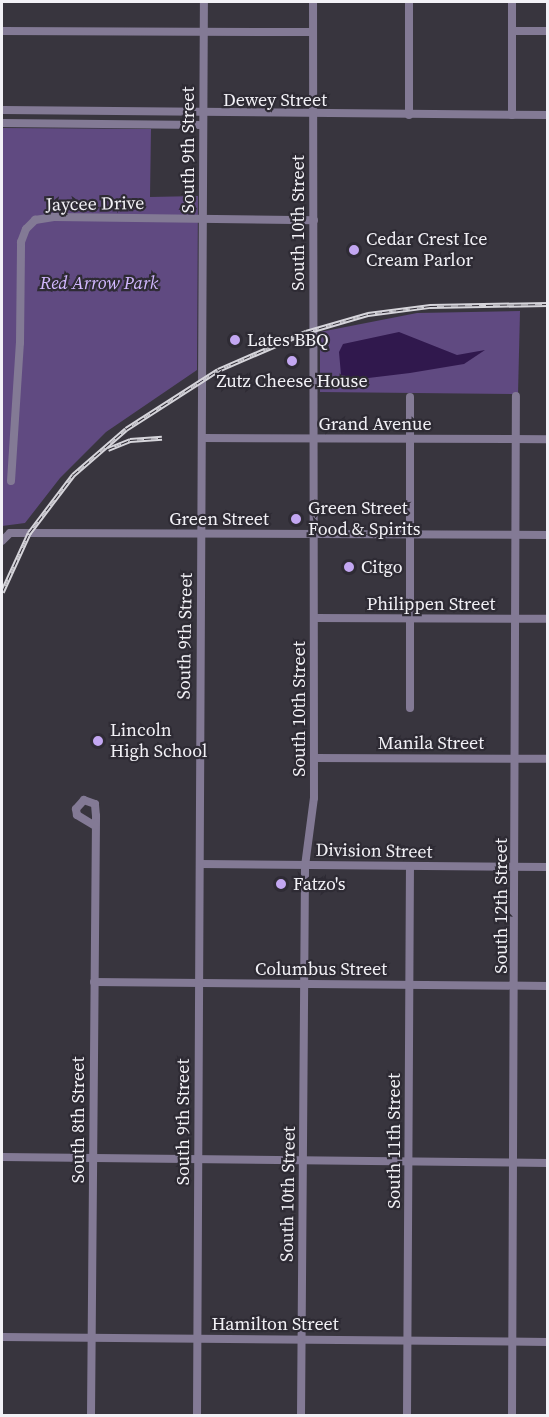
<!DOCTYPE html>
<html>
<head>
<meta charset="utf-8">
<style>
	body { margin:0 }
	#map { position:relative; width:549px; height:1417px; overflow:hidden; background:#38353e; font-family:"Source Serif 4",serif }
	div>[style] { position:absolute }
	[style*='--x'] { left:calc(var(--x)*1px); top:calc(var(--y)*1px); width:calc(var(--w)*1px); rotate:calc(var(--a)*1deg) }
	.green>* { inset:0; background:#604a81 }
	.water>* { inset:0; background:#30184d }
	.minor>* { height:8px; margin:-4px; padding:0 4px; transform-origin:4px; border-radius:4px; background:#837a95 }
	.rail>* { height:4.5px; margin-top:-2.25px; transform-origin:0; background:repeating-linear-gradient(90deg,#2e2b34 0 7px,#d6d5db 0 14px); box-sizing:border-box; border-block:2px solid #d6d5db }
	.dots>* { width:16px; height:16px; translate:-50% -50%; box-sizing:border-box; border:3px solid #2e2b34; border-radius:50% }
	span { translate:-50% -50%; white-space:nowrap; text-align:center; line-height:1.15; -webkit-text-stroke:4.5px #2e2b34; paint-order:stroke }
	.street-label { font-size:18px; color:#f2f1f6 }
	.poi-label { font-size:18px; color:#f2f1f6 }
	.left { translate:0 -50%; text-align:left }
	.park-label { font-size:18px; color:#d2b8ff; font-style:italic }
	.frame { position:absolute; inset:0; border:3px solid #f2f1f6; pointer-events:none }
</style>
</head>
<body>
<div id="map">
	<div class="green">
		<i style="clip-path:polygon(2px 128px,151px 129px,150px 197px,198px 196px,197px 370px,106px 432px,60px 478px,25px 523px,2px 526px)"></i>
		<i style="clip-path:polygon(520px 311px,518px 394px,320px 392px,320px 332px,417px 313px)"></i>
	</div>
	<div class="water">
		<i style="clip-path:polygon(399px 332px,457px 355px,485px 350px,464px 364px,410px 373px,360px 379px,341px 375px,339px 352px,343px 344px)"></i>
	</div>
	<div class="minor">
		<i style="--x:409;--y:2;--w:113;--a:90"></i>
		<i style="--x:2;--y:31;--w:311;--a:0.2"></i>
		<i style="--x:512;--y:31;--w:36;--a:0"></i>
		<i style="--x:3;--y:110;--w:545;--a:0.53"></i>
		<i style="--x:512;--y:115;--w:113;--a:-90"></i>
		<i style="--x:2;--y:123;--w:201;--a:0.6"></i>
		<i style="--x:410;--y:397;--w:311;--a:90"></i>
		<i style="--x:202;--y:438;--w:346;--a:0.2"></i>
		<i style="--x:11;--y:481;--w:138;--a:-86.3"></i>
		<i style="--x:20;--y:343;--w:101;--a:-89.4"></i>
		<i style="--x:21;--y:242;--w:14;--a:-69"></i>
		<i style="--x:26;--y:229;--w:13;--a:-45"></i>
		<i style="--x:35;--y:220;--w:19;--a:-9"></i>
		<i style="--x:54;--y:217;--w:260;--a:0.7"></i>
		<i style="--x:2;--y:541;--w:11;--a:-45"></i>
		<i style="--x:10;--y:533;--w:19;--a:0"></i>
		<i style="--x:29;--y:533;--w:519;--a:0.22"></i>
		<i style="--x:314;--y:618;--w:234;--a:0.2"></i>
		<i style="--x:314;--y:758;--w:234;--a:0.2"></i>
		<i style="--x:200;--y:864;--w:348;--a:0.5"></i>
		<i style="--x:94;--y:982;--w:454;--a:0.5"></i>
		<i style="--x:2;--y:1157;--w:546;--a:0.63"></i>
		<i style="--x:2;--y:1337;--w:546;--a:0.52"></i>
		<i style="--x:91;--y:1416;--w:600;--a:-89.52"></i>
		<i style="--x:96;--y:816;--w:12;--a:-95"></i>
		<i style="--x:95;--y:804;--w:12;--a:-160"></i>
		<i style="--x:84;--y:800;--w:12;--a:132"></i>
		<i style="--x:76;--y:809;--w:6;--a:81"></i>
		<i style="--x:77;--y:815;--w:21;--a:31"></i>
		<i style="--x:197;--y:1416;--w:1414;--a:-89.72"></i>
		<i style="--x:301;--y:1416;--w:550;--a:-89.58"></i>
		<i style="--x:305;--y:866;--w:69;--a:-82.5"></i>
		<i style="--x:314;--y:798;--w:796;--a:-90.07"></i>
		<i style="--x:407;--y:1416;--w:549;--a:-89.69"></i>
		<i style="--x:512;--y:1416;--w:1020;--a:-89.78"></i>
	</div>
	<div class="rail">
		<i style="--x:108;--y:449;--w:24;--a:-22"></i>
		<i style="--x:130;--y:440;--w:32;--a:-4"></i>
		<i style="--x:2;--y:592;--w:65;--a:-65.4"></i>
		<i style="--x:29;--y:533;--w:73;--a:-52.8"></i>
		<i style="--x:73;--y:475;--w:70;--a:-41"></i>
		<i style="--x:126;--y:429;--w:109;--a:-32.7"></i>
		<i style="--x:218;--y:370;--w:96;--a:-23.4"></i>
		<i style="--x:306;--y:332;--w:65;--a:-16.2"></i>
		<i style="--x:368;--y:314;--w:63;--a:-7.4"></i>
		<i style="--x:430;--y:306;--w:118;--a:-1"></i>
	</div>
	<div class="dots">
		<i style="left:354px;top:250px;background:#c3a7f2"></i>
		<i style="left:235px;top:340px;background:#c3a7f2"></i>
		<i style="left:292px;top:361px;background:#c3a7f2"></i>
		<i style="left:296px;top:519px;background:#c3a7f2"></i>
		<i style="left:349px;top:567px;background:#c3a7f2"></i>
		<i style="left:98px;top:741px;background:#c3a7f2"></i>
		<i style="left:281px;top:884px;background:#c3a7f2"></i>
	</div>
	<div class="street-label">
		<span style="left:275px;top:100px">Dewey Street</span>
		<span style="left:188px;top:150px;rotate:-90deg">South 9th Street</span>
		<span style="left:95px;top:204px;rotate:-1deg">Jaycee Drive</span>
		<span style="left:298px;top:223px;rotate:-90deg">South 10th Street</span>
		<span style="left:375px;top:424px">Grand Avenue</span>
		<span style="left:219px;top:519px">Green Street</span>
		<span style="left:431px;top:604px">Philippen Street</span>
		<span style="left:185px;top:636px;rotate:-89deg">South 9th Street</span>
		<span style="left:299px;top:709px;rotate:-90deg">South 10th Street</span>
		<span style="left:431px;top:743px">Manila Street</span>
		<span style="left:374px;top:851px;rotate:1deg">Division Street</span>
		<span style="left:501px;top:906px;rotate:-90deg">South 12th Street</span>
		<span style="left:321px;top:969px">Columbus Street</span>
		<span style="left:78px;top:1120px;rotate:-90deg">South 8th Street</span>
		<span style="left:183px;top:1122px;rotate:-90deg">South 9th Street</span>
		<span style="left:394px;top:1141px;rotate:-90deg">South 11th Street</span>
		<span style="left:288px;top:1194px;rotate:-89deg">South 10th Street</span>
		<span style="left:275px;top:1324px">Hamilton Street</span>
	</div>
	<div class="poi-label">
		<span class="left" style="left:366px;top:250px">Cedar Crest Ice<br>Cream Parlor</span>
		<span class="left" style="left:247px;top:340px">Lates BBQ</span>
		<span style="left:292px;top:381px">Zutz Cheese House</span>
		<span class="left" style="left:308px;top:519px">Green Street<br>Food &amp; Spirits</span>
		<span class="left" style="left:361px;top:567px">Citgo</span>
		<span class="left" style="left:110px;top:741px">Lincoln<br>High School</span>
		<span class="left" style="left:293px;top:884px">Fatzo's</span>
	</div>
	<div class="park-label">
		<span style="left:99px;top:283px">Red Arrow Park</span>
	</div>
	<div class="frame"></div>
</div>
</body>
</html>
